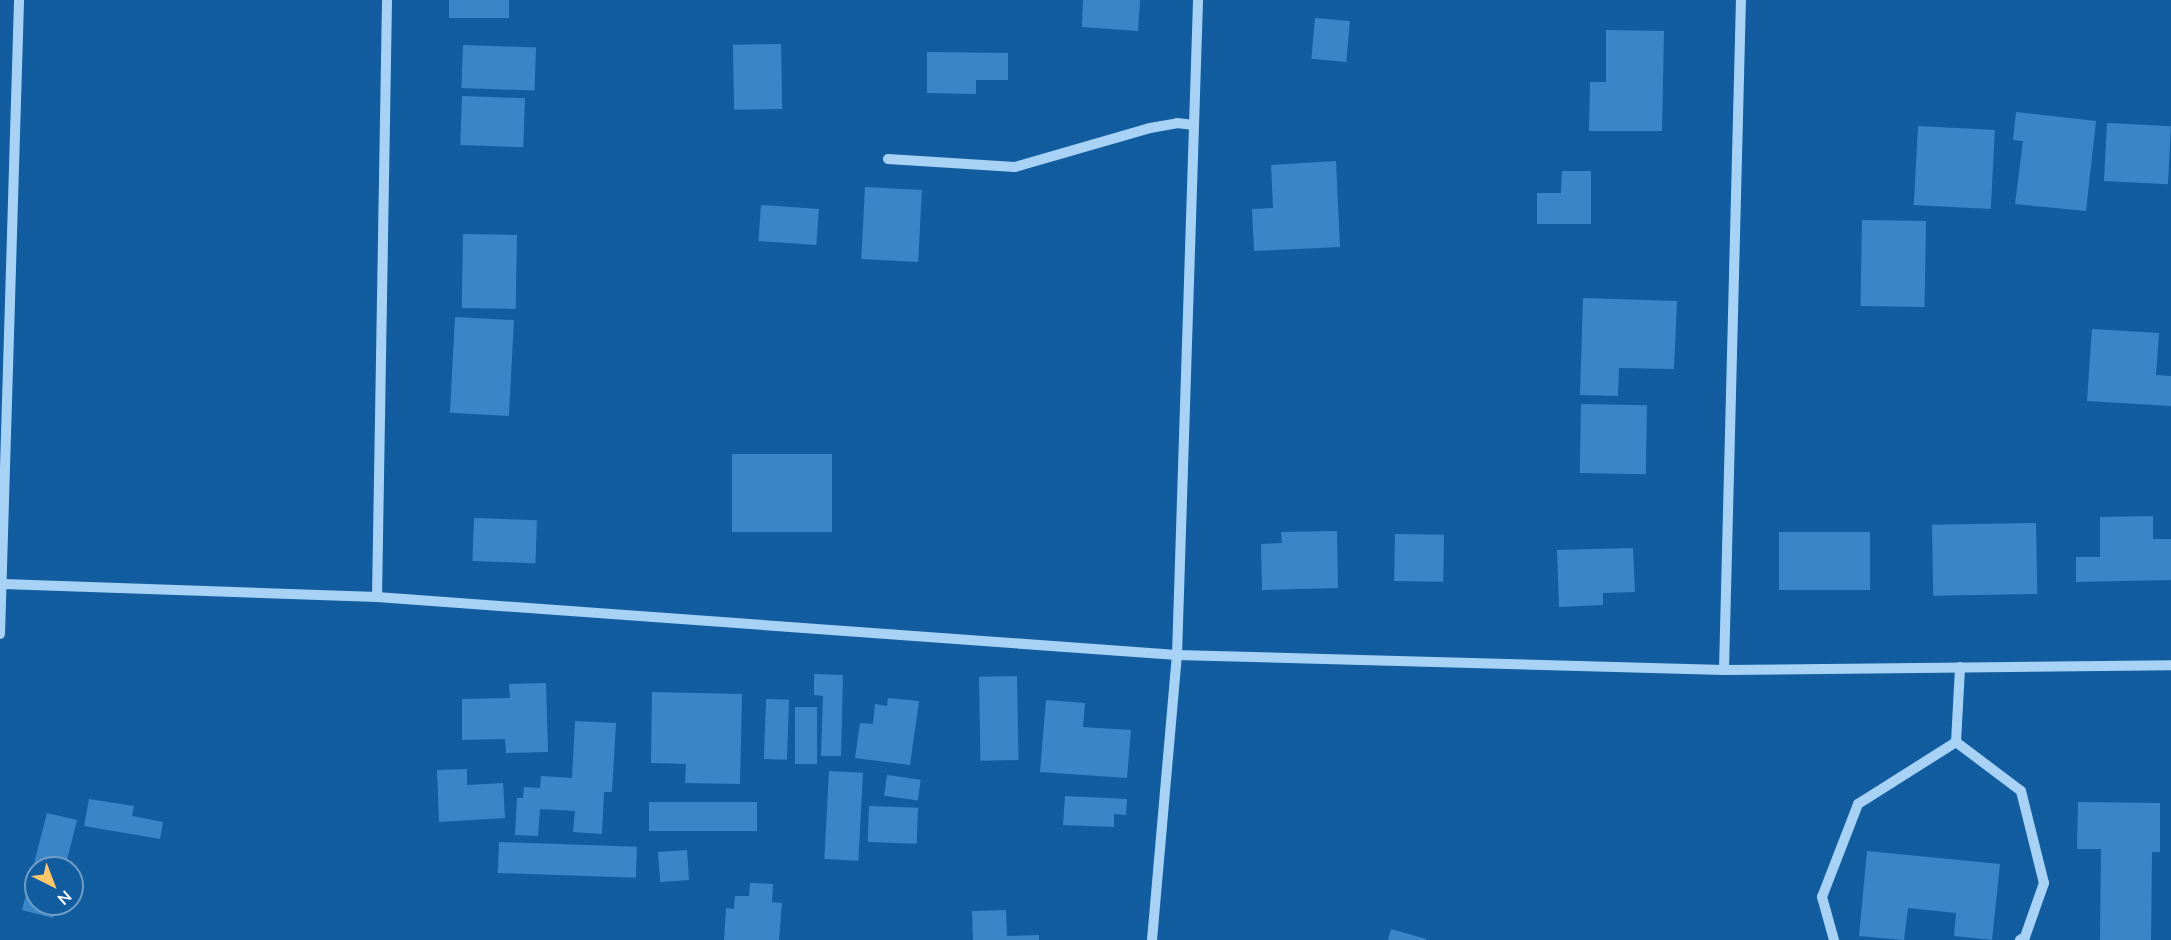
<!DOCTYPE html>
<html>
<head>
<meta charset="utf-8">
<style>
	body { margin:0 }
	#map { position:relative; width:2171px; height:940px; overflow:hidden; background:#115da0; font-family:Mulish,sans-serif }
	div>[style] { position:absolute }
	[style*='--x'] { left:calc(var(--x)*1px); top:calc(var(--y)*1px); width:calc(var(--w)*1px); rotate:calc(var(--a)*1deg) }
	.building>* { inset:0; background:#3986c7; transform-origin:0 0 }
	.minor>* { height:10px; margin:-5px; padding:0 5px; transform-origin:5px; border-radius:5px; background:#a8d2f5 }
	span { translate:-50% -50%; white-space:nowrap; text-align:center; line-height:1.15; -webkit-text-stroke:4.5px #115da0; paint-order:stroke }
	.north { position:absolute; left:24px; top:856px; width:60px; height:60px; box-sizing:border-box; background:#115da0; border:2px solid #709ec6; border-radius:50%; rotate:138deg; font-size:16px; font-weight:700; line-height:24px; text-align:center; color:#fff }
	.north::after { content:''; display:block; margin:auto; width:21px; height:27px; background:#ffc66c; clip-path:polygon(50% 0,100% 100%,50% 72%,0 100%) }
</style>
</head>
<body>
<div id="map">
	<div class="building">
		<i style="left:449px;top:0;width:60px;height:18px"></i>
		<i style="clip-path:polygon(1083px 0,1140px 0,1138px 31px,1082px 27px)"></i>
		<i style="left:1315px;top:18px;width:35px;height:41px;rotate:5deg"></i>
		<i style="clip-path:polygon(1606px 30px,1664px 31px,1662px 131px,1589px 131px,1590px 82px,1606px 82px)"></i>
		<i style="left:781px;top:44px;width:65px;height:48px;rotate:89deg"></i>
		<i style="left:463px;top:45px;width:73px;height:43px;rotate:2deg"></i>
		<i style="clip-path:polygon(927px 52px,1008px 53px,1008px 80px,976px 80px,976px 94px,927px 93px)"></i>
		<i style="left:462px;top:96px;width:63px;height:49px;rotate:2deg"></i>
		<i style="clip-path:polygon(2016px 112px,2096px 121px,2086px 211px,2015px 204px,2023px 141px,2013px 140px)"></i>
		<i style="left:2107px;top:123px;width:64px;height:58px;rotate:3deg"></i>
		<i style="left:1918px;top:126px;width:77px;height:79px;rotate:3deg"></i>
		<i style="clip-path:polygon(1336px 161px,1340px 247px,1254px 251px,1252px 209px,1273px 208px,1271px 165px)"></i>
		<i style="clip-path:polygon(1562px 171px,1591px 171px,1591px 224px,1537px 224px,1537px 193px,1561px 193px)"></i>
		<i style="left:865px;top:187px;width:57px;height:72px;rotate:3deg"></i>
		<i style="left:761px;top:205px;width:58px;height:36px;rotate:4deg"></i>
		<i style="left:1862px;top:220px;width:64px;height:86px;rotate:1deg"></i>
		<i style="left:463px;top:234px;width:54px;height:74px;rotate:1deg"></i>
		<i style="clip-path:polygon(1583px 298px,1677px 301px,1674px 369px,1619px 368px,1618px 396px,1580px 395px)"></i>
		<i style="left:455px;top:317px;width:59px;height:96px;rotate:3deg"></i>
		<i style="clip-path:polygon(2092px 329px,2159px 333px,2156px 375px,2171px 376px,2171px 406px,2087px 401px)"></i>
		<i style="left:1581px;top:404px;width:66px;height:69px;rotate:1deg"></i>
		<i style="left:732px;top:454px;width:100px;height:78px"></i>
		<i style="clip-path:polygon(2153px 516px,2153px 539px,2171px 539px,2171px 580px,2076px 582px,2076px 557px,2100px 557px,2100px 517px)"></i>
		<i style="left:474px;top:518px;width:63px;height:43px;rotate:2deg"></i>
		<i style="left:2036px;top:523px;width:71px;height:104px;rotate:89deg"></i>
		<i style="clip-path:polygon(1337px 531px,1338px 588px,1262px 590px,1261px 544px,1282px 543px,1281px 532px)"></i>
		<i style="left:1779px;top:532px;width:91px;height:58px"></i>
		<i style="left:1395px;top:534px;width:49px;height:47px;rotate:1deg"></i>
		<i style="clip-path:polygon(1633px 548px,1635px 592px,1603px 593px,1603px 605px,1559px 607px,1557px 550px)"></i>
		<i style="clip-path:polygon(814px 674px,843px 675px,841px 756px,821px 756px,823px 696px,814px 695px)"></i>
		<i style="left:1017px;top:676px;width:84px;height:38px;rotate:89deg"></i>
		<i style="clip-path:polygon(546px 683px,548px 752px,506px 753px,505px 739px,462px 740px,462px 699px,510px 698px,509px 684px)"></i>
		<i style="clip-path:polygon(652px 692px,742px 694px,740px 784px,685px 783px,686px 764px,651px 763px)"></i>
		<i style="clip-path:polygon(888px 698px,919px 701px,910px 765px,855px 758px,860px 723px,873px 724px,875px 704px,887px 706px)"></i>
		<i style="left:766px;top:699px;width:23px;height:60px;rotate:2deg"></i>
		<i style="clip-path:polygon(1046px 700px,1085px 703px,1083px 727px,1131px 730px,1127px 778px,1040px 772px)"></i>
		<i style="left:795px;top:707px;width:22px;height:57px"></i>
		<i style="clip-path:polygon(575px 721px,616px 723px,612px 792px,604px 792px,602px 834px,573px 832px,575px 811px,540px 809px,538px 836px,515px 835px,517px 798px,523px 798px,524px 787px,540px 788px,541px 776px,572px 778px)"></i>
		<i style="clip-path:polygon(467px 769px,467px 785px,503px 783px,505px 818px,439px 822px,437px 770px)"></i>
		<i style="left:829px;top:771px;width:34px;height:88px;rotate:3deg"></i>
		<i style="left:887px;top:775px;width:34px;height:21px;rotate:8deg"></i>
		<i style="clip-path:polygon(1065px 796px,1127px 799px,1126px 815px,1114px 814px,1114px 827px,1063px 825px)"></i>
		<i style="clip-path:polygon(89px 799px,134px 806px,132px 816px,163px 822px,160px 839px,84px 826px)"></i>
		<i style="left:649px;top:802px;width:108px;height:29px"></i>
		<i style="clip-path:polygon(2078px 802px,2160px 803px,2160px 852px,2152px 852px,2151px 940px,2100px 940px,2101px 849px,2077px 849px)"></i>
		<i style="left:869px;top:806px;width:49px;height:36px;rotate:2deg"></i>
		<i style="clip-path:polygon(47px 813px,77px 820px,65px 868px,36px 868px,36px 904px,56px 904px,53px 918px,22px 910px)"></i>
		<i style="left:499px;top:842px;width:138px;height:31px;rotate:2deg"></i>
		<i style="left:687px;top:850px;width:30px;height:29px;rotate:86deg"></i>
		<i style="clip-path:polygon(1867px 851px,2000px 864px,1992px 940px,1954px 936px,1956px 913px,1908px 908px,1904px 940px,1859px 936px)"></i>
		<i style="clip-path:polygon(750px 883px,773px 884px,772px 902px,782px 903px,779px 940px,724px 940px,726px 908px,734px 909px,735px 896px,749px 896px)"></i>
		<i style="clip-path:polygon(1006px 910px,1007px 936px,1039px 935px,1039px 940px,973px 940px,972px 911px)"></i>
		<i style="clip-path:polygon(1391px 929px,1426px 939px,1426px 940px,1388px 940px)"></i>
	</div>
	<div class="minor">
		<i style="--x:888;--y:159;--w:127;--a:3.6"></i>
		<i style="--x:1015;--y:167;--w:141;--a:-16.1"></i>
		<i style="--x:1150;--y:128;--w:27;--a:-10"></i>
		<i style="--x:1177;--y:123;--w:17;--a:7"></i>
		<i style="--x:3;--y:584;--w:374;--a:2"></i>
		<i style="--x:377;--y:597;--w:802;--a:4.15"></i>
		<i style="--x:1177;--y:655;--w:547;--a:1.57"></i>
		<i style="--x:1724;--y:670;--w:447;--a:-0.6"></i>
		<i style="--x:377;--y:597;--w:597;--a:-89.04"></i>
		<i style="--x:0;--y:634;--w:634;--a:-88.28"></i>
		<i style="--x:1724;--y:670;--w:670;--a:-88.55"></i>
		<i style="--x:1956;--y:742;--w:81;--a:37"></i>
		<i style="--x:2021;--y:791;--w:95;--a:76"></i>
		<i style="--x:2044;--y:883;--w:57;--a:109.4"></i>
		<i style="--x:2025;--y:937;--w:6;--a:149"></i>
		<i style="--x:1956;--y:742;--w:75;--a:-86.9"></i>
		<i style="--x:1152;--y:940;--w:286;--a:-85"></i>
		<i style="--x:1177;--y:655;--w:655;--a:-88.16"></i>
		<i style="--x:1834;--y:940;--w:45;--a:-105.6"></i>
		<i style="--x:1822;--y:897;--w:100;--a:-68.8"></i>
		<i style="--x:1858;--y:804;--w:116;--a:-32.3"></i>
	</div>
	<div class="north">N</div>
</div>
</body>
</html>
